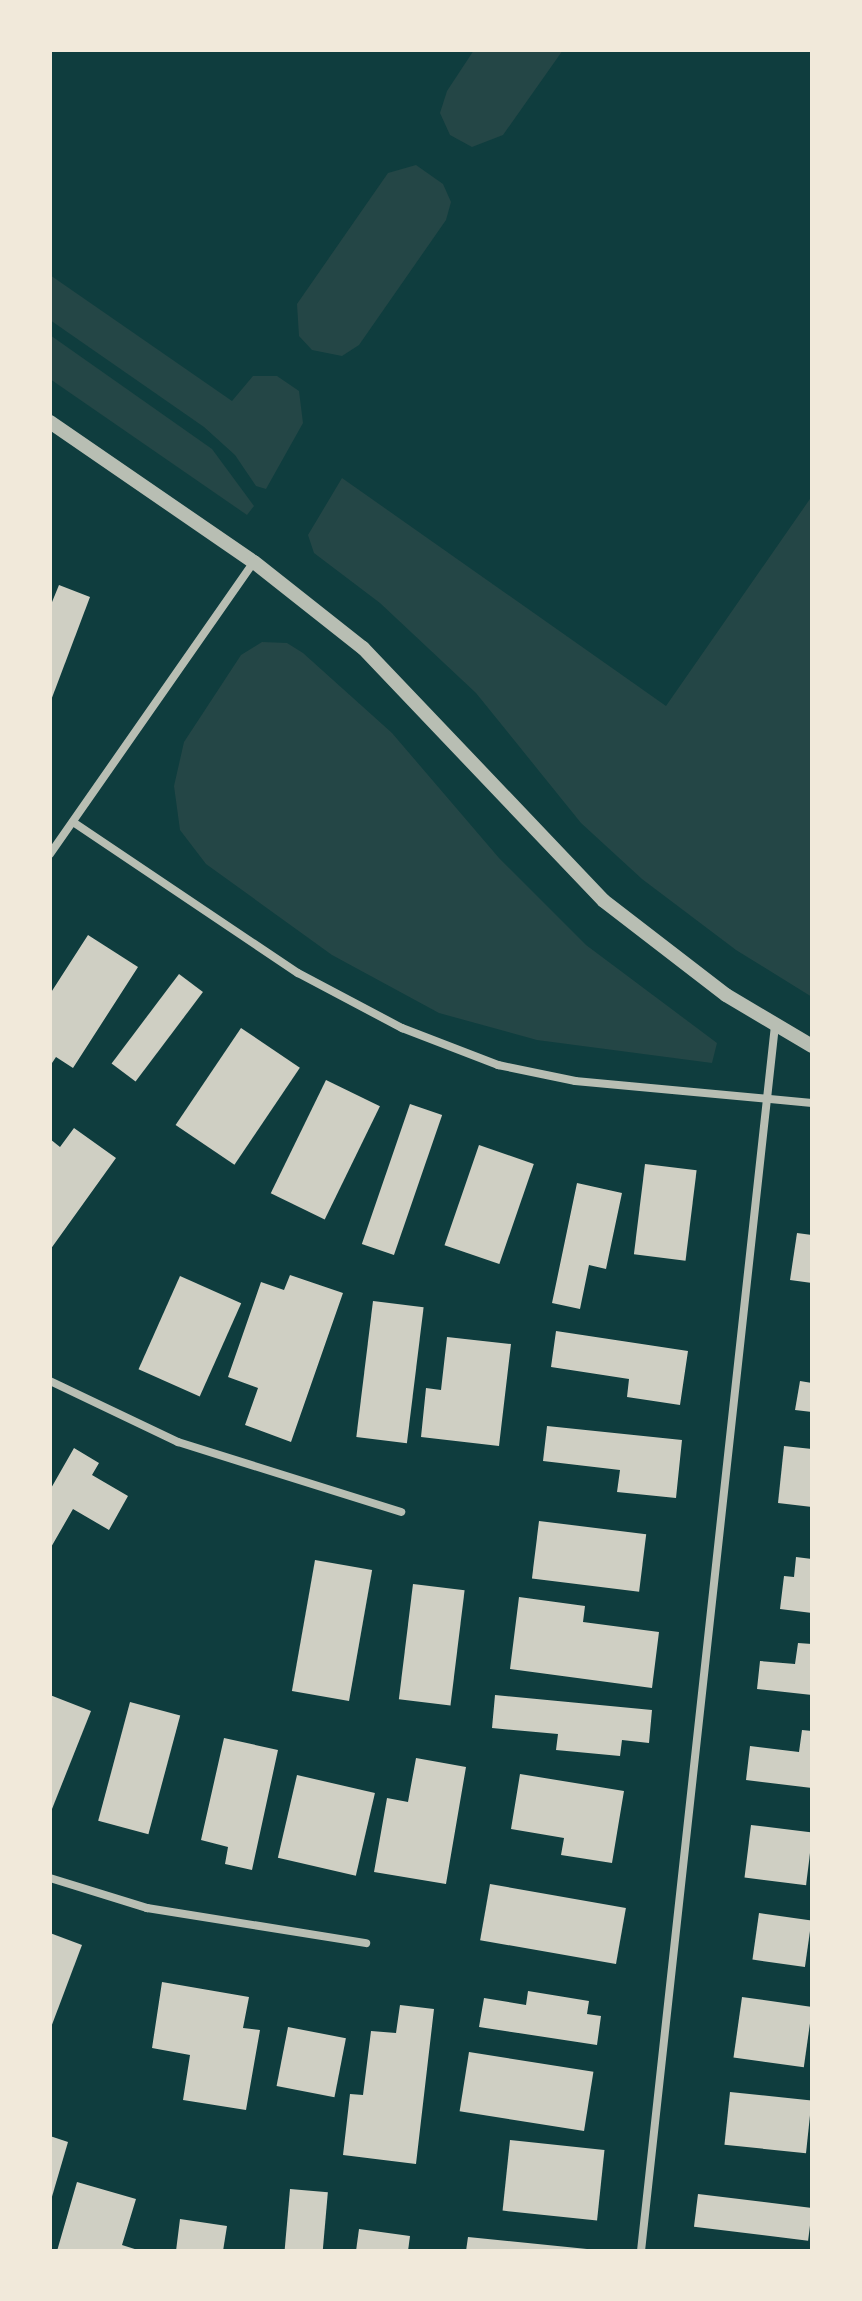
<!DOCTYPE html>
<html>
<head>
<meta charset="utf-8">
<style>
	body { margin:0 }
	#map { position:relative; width:862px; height:2301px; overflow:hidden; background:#0f3d3e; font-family:"Public Sans",sans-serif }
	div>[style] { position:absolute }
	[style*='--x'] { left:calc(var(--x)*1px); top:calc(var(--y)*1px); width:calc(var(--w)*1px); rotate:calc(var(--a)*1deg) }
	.green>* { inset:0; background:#244646 }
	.building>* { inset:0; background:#cfcfc3; transform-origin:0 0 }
	.minor>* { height:8px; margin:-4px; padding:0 4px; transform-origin:4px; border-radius:4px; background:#b8beb3 }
	.tertiary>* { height:14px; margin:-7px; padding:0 7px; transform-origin:7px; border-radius:7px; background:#b8beb3 }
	span { translate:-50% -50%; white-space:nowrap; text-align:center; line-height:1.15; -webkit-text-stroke:8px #f1e9da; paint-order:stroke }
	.frame { position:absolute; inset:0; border:52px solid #f1e9da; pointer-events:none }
</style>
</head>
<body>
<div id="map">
	<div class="green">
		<i style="clip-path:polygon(474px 50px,563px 50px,503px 135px,472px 147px,450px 135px,440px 113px,447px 91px)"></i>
		<i style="clip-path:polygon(416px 165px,443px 184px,451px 202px,446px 220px,359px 345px,342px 356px,312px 350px,299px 336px,297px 304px,388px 173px)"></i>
		<i style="clip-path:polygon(50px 275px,232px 401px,253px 376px,277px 376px,299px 391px,303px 423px,266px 489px,256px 486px,235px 455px,204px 427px,50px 320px)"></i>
		<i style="clip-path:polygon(50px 335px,212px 449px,254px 506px,247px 515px,50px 379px)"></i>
		<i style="clip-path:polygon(342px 478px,666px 706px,812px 496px,812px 997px,736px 950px,642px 879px,581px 823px,476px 693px,380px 603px,314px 553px,308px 535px)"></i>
		<i style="clip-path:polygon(262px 642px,287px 643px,303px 653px,392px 733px,499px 858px,586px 945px,717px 1043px,712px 1063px,537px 1040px,439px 1013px,332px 955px,206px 864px,180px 830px,174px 786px,184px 742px,241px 655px)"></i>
	</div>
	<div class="building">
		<i style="clip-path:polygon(59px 585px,90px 597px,50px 703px,50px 607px)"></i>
		<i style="clip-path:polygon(88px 935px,138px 967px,73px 1068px,56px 1057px,50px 1066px,50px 994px)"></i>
		<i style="left:179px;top:974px;width:30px;height:112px;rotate:37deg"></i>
		<i style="left:241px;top:1028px;width:71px;height:117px;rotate:34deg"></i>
		<i style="left:326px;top:1080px;width:60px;height:126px;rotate:26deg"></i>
		<i style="left:410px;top:1104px;width:34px;height:148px;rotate:19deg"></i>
		<i style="clip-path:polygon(74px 1128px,116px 1158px,50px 1250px,50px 1139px,60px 1147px)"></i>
		<i style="left:479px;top:1145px;width:58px;height:106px;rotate:19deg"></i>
		<i style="left:645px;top:1164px;width:52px;height:91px;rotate:7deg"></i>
		<i style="clip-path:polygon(577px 1183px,622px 1193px,606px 1269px,589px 1265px,580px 1309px,552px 1303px)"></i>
		<i style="clip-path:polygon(797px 1233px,812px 1235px,812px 1283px,790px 1280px)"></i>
		<i style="clip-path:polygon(290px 1275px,343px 1293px,291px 1442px,245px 1425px,258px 1388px,228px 1377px,261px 1282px,284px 1290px)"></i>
		<i style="left:180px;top:1276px;width:67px;height:102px;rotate:24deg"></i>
		<i style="left:373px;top:1301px;width:51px;height:137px;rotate:7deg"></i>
		<i style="clip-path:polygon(556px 1331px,688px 1351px,680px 1405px,627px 1397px,629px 1379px,551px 1367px)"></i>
		<i style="clip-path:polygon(447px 1337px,511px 1344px,499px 1446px,421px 1437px,426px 1388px,441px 1390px)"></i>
		<i style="clip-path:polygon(800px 1381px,812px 1383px,812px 1412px,795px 1410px)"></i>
		<i style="clip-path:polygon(547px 1426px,682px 1440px,676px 1498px,617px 1492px,620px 1470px,543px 1461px)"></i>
		<i style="clip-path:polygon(784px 1446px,812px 1449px,812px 1507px,778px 1503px)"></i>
		<i style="clip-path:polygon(74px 1448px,99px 1463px,92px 1475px,128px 1496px,109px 1530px,73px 1509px,50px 1549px,50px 1490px)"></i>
		<i style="left:539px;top:1521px;width:108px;height:58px;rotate:7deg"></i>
		<i style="clip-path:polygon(796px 1557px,812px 1559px,812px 1613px,780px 1609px,784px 1576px,794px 1577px)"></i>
		<i style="left:315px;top:1560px;width:58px;height:133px;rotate:10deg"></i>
		<i style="left:413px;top:1584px;width:52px;height:116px;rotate:7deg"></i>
		<i style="clip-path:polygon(519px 1597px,585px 1606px,583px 1622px,659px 1632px,652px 1688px,510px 1669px)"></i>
		<i style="clip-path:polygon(798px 1643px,812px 1644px,812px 1695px,757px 1689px,760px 1661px,795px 1664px)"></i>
		<i style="clip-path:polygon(50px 1695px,91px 1711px,50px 1814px)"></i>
		<i style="clip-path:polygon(495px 1695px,652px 1710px,649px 1743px,622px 1740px,620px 1756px,556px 1750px,558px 1734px,492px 1728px)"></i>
		<i style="left:130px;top:1702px;width:52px;height:123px;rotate:15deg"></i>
		<i style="clip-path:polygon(802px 1730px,812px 1731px,812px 1788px,746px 1780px,750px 1746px,799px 1752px)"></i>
		<i style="clip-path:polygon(224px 1738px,278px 1750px,252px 1870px,225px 1864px,228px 1847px,201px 1840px)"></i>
		<i style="clip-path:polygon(416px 1758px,466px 1767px,446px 1884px,374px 1872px,387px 1798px,408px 1802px)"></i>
		<i style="clip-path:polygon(520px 1774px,624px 1791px,612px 1863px,561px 1855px,564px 1838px,511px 1829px)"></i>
		<i style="left:297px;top:1775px;width:80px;height:85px;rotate:13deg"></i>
		<i style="left:751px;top:1825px;width:62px;height:53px;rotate:7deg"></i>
		<i style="left:490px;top:1884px;width:138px;height:57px;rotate:10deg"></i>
		<i style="left:759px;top:1913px;width:53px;height:47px;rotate:8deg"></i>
		<i style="clip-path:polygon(50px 1933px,82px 1945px,50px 2030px)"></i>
		<i style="clip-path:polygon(162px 1982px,249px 1997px,243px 2028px,260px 2030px,246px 2110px,183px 2100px,190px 2055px,152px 2048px)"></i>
		<i style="clip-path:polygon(528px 1991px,589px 2001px,587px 2014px,601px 2016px,597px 2045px,479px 2027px,484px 1998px,526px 2005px)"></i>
		<i style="left:742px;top:1997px;width:71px;height:61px;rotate:8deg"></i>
		<i style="clip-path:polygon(400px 2005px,434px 2009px,416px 2164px,343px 2155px,350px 2094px,363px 2095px,371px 2031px,396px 2033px)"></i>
		<i style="left:288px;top:2027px;width:59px;height:60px;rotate:11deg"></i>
		<i style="left:469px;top:2052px;width:126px;height:60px;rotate:9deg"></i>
		<i style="left:730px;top:2092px;width:82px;height:53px;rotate:6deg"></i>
		<i style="clip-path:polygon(50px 2136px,68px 2142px,51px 2200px,50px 2200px)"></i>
		<i style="left:510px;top:2140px;width:95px;height:71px;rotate:6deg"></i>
		<i style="clip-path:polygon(77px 2182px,136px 2199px,122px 2245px,141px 2251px,57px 2251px)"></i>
		<i style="left:290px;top:2189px;width:38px;height:62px;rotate:5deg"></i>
		<i style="left:698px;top:2194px;width:115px;height:33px;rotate:7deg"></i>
		<i style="clip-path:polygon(180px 2219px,227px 2226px,223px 2251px,176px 2251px)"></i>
		<i style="clip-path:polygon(359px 2229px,410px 2236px,408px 2251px,356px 2251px)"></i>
		<i style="clip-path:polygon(468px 2237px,587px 2249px,587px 2251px,466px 2251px)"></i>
	</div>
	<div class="minor">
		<i style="--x:73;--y:822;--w:271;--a:33.9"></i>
		<i style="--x:298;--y:973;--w:118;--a:27.9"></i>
		<i style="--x:402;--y:1028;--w:103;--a:21.1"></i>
		<i style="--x:498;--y:1065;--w:79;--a:11.7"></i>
		<i style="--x:575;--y:1081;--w:238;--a:5.3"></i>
		<i style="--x:50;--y:854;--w:356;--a:-55.1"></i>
		<i style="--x:50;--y:1381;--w:142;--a:25.5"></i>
		<i style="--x:178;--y:1442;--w:234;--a:17.4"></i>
		<i style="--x:50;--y:1878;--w:102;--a:17.2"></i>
		<i style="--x:147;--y:1908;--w:222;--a:9.1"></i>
		<i style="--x:641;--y:2251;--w:1233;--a:-83.76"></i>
	</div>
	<div class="tertiary">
		<i style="--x:50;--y:422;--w:247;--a:34.5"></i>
		<i style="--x:254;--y:562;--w:139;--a:38.3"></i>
		<i style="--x:363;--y:648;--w:349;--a:46.4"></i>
		<i style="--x:604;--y:901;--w:154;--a:37.6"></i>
		<i style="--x:726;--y:995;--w:100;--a:30.7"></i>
	</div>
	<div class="frame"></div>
</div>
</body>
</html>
